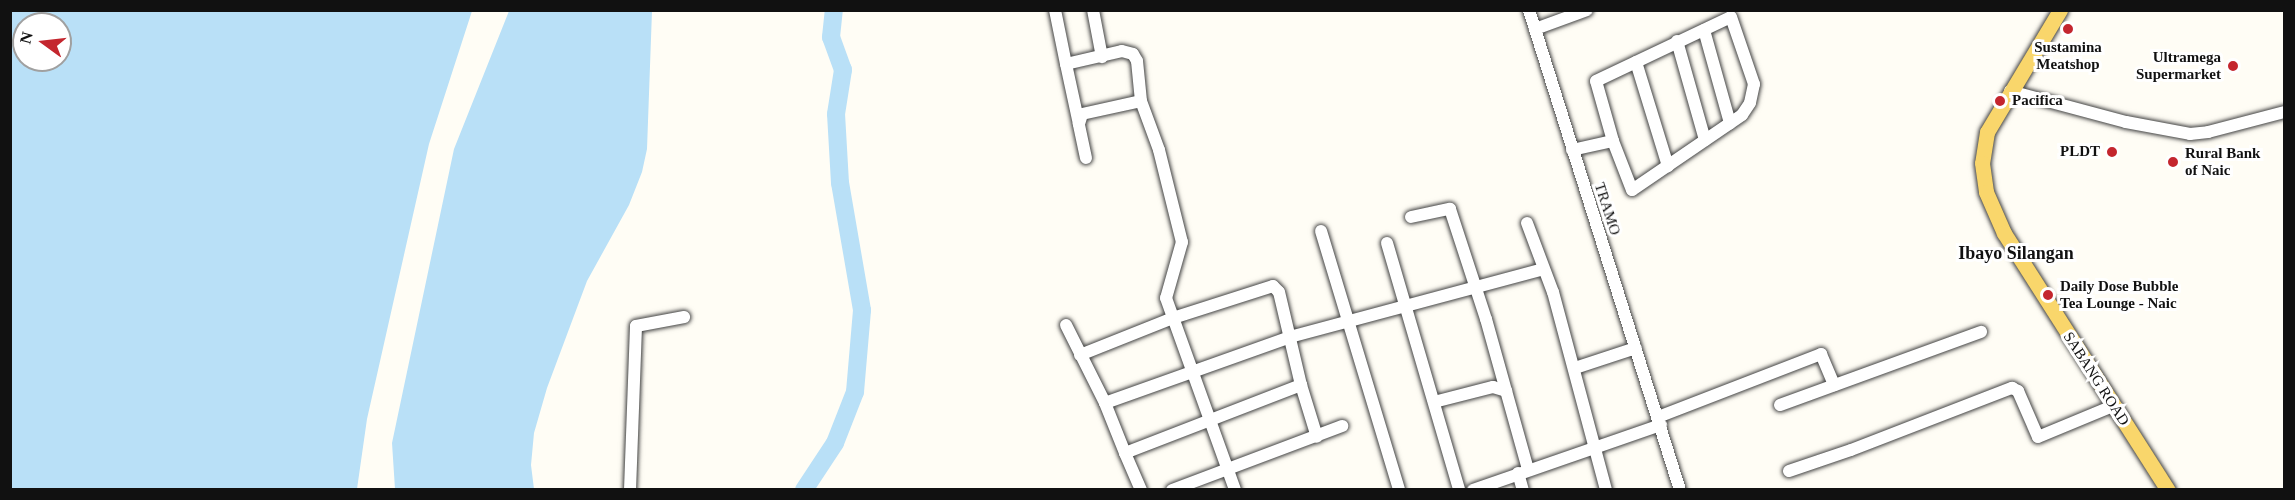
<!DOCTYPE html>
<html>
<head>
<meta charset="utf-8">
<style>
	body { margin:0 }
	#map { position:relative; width:2295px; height:500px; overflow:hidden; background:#fffdf5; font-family:"Times New Roman",serif }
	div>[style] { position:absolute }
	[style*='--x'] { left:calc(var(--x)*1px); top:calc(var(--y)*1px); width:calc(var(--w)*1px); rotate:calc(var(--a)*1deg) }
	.water>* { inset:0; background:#b9e0f7 }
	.river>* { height:18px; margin:-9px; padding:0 9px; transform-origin:9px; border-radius:9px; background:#b9e0f7 }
	.roads { filter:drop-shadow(0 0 2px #444) drop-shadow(0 0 2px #444) }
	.minor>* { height:12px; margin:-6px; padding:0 6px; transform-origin:6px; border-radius:6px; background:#fff }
	.major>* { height:15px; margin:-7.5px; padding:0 7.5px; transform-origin:7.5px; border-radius:7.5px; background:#f9d66b }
	.dots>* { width:16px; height:16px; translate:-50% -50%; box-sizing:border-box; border:3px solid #fff; border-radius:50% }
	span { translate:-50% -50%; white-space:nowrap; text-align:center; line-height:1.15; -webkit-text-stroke:6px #fff; paint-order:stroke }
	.poi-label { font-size:15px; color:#111; font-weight:700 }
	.right { translate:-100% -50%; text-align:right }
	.left { translate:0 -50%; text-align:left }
	.street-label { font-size:15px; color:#111 }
	.quarter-label { font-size:18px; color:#111; font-weight:700 }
	.frame { position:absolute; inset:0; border:12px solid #111; pointer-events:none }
	.north { position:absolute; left:12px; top:12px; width:60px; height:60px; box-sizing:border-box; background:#fff; border:2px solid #a0a0a0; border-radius:50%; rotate:285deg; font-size:16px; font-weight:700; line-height:24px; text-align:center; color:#111 }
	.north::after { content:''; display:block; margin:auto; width:21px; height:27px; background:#c4262e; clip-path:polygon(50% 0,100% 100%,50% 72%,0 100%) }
</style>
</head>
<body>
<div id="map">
	<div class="water">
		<i style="clip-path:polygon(evenodd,10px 11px,472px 11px,429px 144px,367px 419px,357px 489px,11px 489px,10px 11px,24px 24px,60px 24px,60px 60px,24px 60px,24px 24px)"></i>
		<i style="clip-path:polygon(509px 11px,652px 11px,647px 149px,642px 172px,629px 205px,587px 281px,547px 388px,534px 433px,531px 465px,534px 489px,395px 489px,392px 443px,454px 149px)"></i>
	</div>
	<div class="river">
		<i style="--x:804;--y:490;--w:56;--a:-56.6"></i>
		<i style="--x:835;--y:443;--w:55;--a:-68.6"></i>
		<i style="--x:855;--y:392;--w:82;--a:-85.1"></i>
		<i style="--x:862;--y:310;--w:129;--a:-99.8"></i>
		<i style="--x:840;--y:183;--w:69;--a:-93.3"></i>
		<i style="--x:836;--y:114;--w:45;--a:-81"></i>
		<i style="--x:843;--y:70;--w:35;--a:-110"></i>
		<i style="--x:831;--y:37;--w:27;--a:-84"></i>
	</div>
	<div class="roads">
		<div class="minor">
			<i style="--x:1055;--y:10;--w:55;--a:78.5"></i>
			<i style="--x:1066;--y:64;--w:57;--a:-13.1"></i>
			<i style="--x:1122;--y:51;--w:11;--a:15"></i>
			<i style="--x:1133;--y:54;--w:8;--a:60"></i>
			<i style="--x:1137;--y:61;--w:40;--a:84.3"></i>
			<i style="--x:1141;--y:101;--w:52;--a:69.8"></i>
			<i style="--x:1159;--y:150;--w:95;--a:76"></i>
			<i style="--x:1182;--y:242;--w:58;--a:105.9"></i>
			<i style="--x:1166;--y:298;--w:204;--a:70.2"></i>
			<i style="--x:1093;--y:10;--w:48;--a:79.2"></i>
			<i style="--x:1529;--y:10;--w:503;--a:72.54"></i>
			<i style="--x:1731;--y:17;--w:71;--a:71.1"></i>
			<i style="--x:1754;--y:84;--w:19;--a:102"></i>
			<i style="--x:1750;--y:103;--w:14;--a:124"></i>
			<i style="--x:1742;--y:115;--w:133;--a:145.7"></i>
			<i style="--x:1632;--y:190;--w:53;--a:-111.2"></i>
			<i style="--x:1613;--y:141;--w:62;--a:-105.8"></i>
			<i style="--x:1596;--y:81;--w:149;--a:-25.4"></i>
			<i style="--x:1535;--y:29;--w:55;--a:-20.1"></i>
			<i style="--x:1704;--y:30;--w:97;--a:74.4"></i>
			<i style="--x:1677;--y:41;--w:103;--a:74.2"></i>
			<i style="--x:1636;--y:62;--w:109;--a:72.9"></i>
			<i style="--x:1066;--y:64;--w:61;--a:77.8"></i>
			<i style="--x:2010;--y:91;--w:120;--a:15"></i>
			<i style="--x:2126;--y:122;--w:65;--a:10.6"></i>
			<i style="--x:2190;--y:134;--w:18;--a:-6"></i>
			<i style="--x:2208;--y:132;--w:79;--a:-14.7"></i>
			<i style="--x:1572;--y:150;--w:42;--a:-12.4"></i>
			<i style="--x:1086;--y:158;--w:35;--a:-102"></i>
			<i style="--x:1079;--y:124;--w:10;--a:-73"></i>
			<i style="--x:1082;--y:114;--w:60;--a:-12.4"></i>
			<i style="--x:1411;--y:217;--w:40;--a:-12"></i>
			<i style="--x:1450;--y:209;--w:116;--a:71.9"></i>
			<i style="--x:1486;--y:319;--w:156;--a:74.4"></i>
			<i style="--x:1527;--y:223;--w:74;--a:69.4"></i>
			<i style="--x:1553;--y:292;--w:205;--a:75"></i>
			<i style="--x:1321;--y:231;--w:270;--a:73.2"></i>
			<i style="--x:1387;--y:243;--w:257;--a:73.7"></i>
			<i style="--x:1066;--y:325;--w:87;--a:63.4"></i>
			<i style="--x:1105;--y:403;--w:54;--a:68.2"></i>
			<i style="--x:1080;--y:355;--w:100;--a:-21.7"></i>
			<i style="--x:1173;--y:318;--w:105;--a:-17.7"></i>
			<i style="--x:1273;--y:286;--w:8;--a:45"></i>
			<i style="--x:1279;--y:292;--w:96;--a:76.7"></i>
			<i style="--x:1301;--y:385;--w:54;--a:72.9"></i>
			<i style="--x:1575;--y:368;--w:64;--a:-18.2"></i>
			<i style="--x:1434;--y:402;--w:61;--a:-14.3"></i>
			<i style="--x:1493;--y:387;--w:14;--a:17"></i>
			<i style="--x:1105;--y:403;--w:196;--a:-19.6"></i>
			<i style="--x:1290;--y:337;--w:262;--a:-15"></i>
			<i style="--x:1780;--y:405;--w:214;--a:-20"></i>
			<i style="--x:1658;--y:417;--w:175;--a:-21.1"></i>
			<i style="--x:1821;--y:354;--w:34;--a:67"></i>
			<i style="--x:1789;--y:471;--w:65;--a:-18.7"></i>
			<i style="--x:1851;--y:450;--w:173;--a:-21.1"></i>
			<i style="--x:2012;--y:388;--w:7;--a:27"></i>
			<i style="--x:2018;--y:391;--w:50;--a:66.5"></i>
			<i style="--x:2038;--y:437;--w:81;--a:-22.5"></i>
			<i style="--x:1518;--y:473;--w:18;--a:74"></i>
			<i style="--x:630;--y:490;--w:164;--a:-87.9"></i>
			<i style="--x:636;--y:326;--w:49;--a:-10.6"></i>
			<i style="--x:1141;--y:490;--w:40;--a:-113.4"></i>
			<i style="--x:1125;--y:453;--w:189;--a:-21.1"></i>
			<i style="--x:1172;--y:490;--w:182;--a:-20.6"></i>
			<i style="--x:1473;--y:490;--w:199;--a:-19.1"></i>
		</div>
		<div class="major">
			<i style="--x:2060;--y:10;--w:142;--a:120.9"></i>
			<i style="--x:1987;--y:132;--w:31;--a:99"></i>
			<i style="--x:1982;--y:163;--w:29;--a:82"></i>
			<i style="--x:1986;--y:192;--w:45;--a:66.3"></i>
			<i style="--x:2004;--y:233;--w:305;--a:57.5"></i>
		</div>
	</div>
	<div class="dots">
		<i style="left:2068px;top:29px;background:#c4262e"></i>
		<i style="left:2233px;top:66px;background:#c4262e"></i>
		<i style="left:2000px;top:101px;background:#c4262e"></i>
		<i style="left:2112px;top:152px;background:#c4262e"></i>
		<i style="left:2173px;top:162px;background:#c4262e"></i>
		<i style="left:2048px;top:295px;background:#c4262e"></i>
	</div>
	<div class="poi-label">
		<span style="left:2068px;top:56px">Sustamina<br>Meatshop</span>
		<span class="right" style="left:2221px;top:66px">Ultramega<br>Supermarket</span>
		<span class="left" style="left:2012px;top:101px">Pacifica</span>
		<span class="right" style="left:2100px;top:152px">PLDT</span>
		<span class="left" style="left:2185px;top:162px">Rural Bank<br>of Naic</span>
		<span class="left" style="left:2060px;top:295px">Daily Dose Bubble<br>Tea Lounge - Naic</span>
	</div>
	<div class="street-label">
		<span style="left:1607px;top:209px;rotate:72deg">TRAMO</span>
		<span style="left:2096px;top:379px;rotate:57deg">SABANG ROAD</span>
	</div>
	<div class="quarter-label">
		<span style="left:2016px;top:253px">Ibayo Silangan</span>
	</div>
	<div class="frame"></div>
	<div class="north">N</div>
</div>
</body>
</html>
